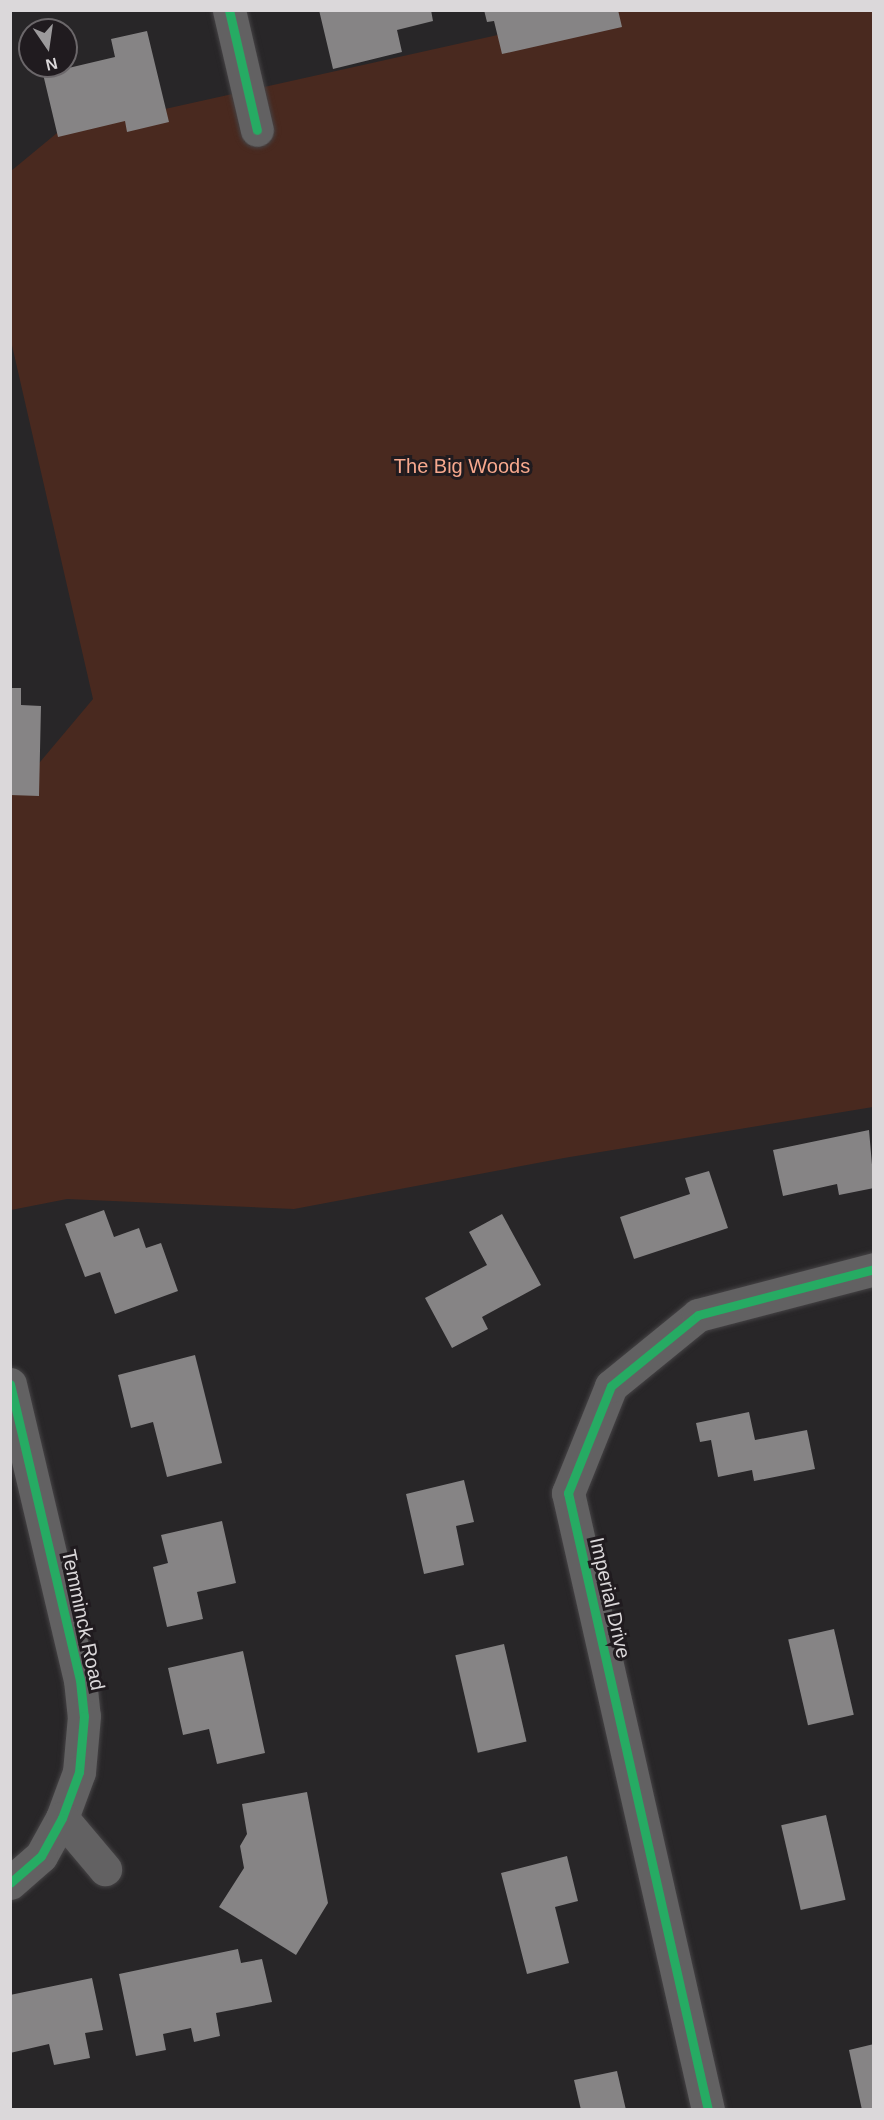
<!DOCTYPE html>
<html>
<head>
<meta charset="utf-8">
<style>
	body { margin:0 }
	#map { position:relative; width:884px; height:2120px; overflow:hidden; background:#282628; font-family:Arial,sans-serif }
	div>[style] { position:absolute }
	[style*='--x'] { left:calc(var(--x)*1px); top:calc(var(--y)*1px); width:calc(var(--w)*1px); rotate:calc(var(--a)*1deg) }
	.green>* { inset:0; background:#49291f }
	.building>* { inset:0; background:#868485; transform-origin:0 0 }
	.roads { filter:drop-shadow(0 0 2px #454345) drop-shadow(0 0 2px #454345) }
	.street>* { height:33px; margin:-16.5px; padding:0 16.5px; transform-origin:16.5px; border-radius:16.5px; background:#626162 }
	.cycleway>* { height:9px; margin:-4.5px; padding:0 4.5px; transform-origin:4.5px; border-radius:4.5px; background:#26ab63 }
	span { translate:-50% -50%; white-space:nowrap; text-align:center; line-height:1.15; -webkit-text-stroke:6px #201b1f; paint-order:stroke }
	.park-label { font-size:20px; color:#f7a88d }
	.street-label { font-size:20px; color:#dbd8da }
	.frame { position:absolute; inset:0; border:12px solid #dbd8da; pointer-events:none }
	.north { position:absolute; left:18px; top:18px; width:60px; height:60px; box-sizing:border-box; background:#201b1f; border:2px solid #6b676a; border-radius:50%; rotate:167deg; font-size:16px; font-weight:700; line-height:24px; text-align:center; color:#dbd8da }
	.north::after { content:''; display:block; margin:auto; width:21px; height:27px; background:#9c9a9c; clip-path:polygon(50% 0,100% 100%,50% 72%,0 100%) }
</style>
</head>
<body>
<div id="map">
	<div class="green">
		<i style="clip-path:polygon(605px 11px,873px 11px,873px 1107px,564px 1158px,294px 1209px,67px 1199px,11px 1210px,11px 772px,35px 768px,93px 699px,11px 341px,11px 171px,57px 133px)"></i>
	</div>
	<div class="building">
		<i style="clip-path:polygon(319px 10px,431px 10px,433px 21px,397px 30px,402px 52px,333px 69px)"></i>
		<i style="clip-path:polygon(484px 10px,618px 10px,622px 27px,502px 54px,494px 21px,487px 22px)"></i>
		<i style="clip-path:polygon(147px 31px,169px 122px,127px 132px,125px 121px,58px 137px,43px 74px,115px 57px,111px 39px)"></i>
		<i style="clip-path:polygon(10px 688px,21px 688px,21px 705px,41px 706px,39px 796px,10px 795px)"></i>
		<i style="clip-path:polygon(869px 1130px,874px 1188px,839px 1195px,837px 1184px,783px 1196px,773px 1150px)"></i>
		<i style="clip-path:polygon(709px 1171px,728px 1228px,634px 1259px,620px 1217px,690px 1194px,685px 1178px)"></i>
		<i style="clip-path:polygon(104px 1210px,114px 1237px,139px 1228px,146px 1248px,161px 1243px,178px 1291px,115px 1314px,100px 1272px,85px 1277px,65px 1224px)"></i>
		<i style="clip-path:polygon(502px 1214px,541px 1285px,482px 1317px,488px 1329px,452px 1348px,425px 1298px,487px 1265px,469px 1232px)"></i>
		<i style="clip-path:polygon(195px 1355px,222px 1463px,167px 1477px,153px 1422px,131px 1428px,118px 1375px)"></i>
		<i style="clip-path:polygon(749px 1412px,755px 1440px,807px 1430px,815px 1469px,754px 1481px,752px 1470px,718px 1477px,711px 1440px,700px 1442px,696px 1423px)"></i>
		<i style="clip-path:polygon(464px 1480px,474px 1522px,456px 1526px,464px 1565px,424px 1574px,406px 1494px)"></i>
		<i style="clip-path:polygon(222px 1521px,236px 1583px,197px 1592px,203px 1619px,167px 1627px,153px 1567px,168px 1563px,161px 1535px)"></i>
		<i style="left:834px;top:1629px;width:88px;height:47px;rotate:77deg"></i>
		<i style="left:504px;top:1644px;width:100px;height:50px;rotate:77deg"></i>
		<i style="clip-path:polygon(243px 1651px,265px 1753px,217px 1764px,209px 1729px,183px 1735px,168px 1668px)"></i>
		<i style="clip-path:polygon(307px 1792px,328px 1903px,296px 1955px,219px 1907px,244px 1868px,240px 1846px,247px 1834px,242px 1804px)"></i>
		<i style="left:826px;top:1815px;width:87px;height:46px;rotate:77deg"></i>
		<i style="clip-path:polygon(567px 1856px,578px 1901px,555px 1907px,569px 1963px,527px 1974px,501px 1873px)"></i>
		<i style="clip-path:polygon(238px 1949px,241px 1963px,262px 1959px,272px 2002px,216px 2013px,220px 2036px,194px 2042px,191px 2028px,163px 2034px,166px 2050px,136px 2056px,119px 1974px)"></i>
		<i style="clip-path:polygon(92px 1978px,103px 2030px,85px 2033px,90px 2058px,54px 2065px,49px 2044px,10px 2053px,10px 1995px)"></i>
		<i style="clip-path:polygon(874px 2044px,874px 2110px,862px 2110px,849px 2050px)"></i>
		<i style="clip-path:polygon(617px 2071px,626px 2110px,581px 2110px,574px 2080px)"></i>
	</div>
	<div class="roads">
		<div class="street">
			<i style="--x:229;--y:10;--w:123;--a:76.9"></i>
			<i style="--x:10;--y:1384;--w:304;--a:76.7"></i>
			<i style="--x:80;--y:1680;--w:36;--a:84"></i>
			<i style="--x:84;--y:1716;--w:56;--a:95.1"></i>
			<i style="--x:79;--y:1772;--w:49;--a:110.3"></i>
			<i style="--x:62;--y:1818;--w:43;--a:118.9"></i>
			<i style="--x:41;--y:1856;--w:41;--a:138.9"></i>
			<i style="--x:62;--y:1818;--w:67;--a:49.9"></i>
			<i style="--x:708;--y:2110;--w:633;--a:-102.78"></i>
			<i style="--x:568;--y:1493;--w:115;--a:-68.1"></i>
			<i style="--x:611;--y:1386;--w:112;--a:-39.2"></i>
			<i style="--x:698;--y:1315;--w:182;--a:-14.6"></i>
		</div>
	</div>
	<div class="cycleway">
		<i style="--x:229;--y:10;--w:123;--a:76.9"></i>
		<i style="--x:10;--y:1384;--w:304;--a:76.7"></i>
		<i style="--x:80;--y:1680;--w:36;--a:84"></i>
		<i style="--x:84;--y:1716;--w:56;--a:95.1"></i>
		<i style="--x:79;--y:1772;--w:49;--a:110.3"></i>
		<i style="--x:62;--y:1818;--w:43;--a:118.9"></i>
		<i style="--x:41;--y:1856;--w:41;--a:138.9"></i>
		<i style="--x:708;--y:2110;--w:633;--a:-102.78"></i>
		<i style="--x:568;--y:1493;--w:115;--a:-68.1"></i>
		<i style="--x:611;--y:1386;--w:112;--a:-39.2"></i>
		<i style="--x:698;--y:1315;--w:182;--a:-14.6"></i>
	</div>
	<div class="park-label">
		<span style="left:462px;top:466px">The Big Woods</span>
	</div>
	<div class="street-label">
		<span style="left:610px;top:1598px;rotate:77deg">Imperial Drive</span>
		<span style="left:83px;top:1620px;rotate:78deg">Temminck Road</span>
	</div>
	<div class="frame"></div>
	<div class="north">N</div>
</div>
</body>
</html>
